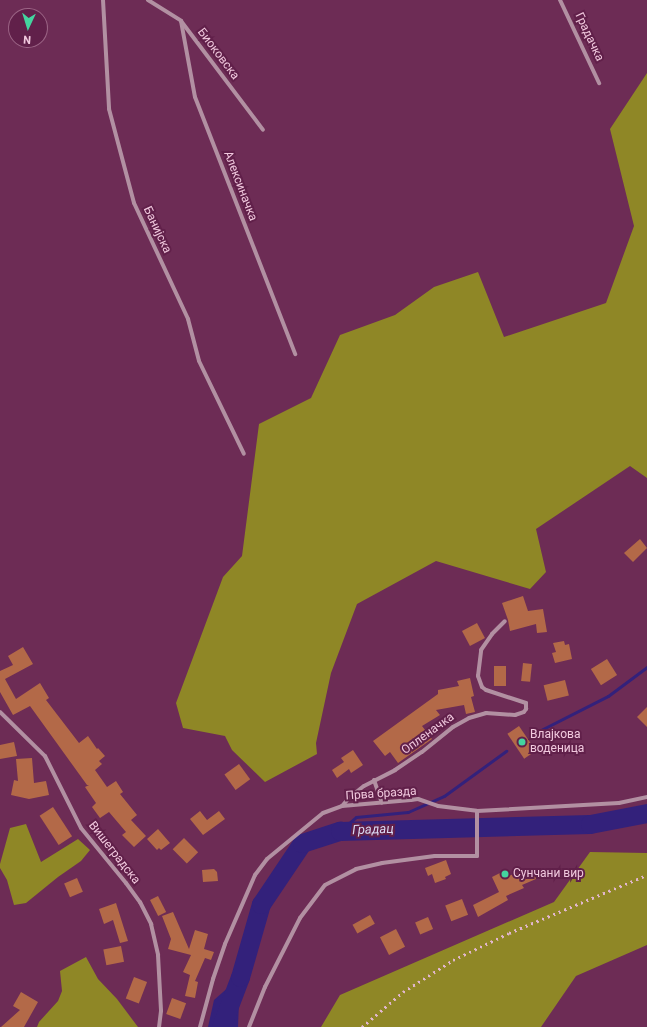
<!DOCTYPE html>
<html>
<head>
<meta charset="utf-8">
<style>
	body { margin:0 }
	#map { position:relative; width:647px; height:1027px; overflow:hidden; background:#6d2c55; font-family:Roboto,sans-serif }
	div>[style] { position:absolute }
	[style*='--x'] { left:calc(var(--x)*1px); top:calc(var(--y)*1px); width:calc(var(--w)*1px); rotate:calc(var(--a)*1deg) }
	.forest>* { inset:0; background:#8f8726 }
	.water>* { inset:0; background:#33217b }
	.stream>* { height:3px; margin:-1.5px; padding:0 1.5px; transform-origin:1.5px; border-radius:1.5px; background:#33217b }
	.river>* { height:19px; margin:-9.5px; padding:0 9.5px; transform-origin:9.5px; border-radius:9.5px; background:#33217b }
	.building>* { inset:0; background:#b36948; transform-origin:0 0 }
	.street>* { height:4px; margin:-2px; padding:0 2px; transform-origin:2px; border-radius:2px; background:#b290a2 }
	.rail>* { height:3px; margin-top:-1.5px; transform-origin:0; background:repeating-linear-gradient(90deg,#e2b7ce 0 2px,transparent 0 6px) }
	.dots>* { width:11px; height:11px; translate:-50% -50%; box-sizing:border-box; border:2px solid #61204a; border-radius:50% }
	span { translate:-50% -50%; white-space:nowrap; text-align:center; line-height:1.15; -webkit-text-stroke:4px #61204a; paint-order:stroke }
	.street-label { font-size:12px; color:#f1c9de }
	.poi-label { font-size:12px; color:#f1c9de }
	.left { translate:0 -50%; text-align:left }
	.water-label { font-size:13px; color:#d9d9f3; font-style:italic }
	.north { position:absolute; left:8px; top:8px; width:40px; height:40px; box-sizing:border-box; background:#61204a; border:1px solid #9b6485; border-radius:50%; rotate:184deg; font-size:11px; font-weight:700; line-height:16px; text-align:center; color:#f1c9de }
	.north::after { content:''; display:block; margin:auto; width:14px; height:18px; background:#44d49f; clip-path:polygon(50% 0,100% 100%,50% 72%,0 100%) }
</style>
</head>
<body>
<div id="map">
	<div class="forest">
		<i style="clip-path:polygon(647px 73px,647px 478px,630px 466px,536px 529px,546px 572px,530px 589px,436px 561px,357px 604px,331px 673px,316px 743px,317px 754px,265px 782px,232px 750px,225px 736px,183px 728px,176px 703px,223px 577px,242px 556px,259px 424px,311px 398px,340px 335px,395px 315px,434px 287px,478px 272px,504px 337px,606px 303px,634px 226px,610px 129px)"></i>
		<i style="clip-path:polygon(26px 824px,41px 862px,78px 839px,90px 850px,81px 861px,58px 877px,26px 903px,14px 905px,7px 880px,0 868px,0 864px,10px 828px)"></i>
		<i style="clip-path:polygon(590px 852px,647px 853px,647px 945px,576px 976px,541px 1027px,321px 1027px,340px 995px,554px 902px)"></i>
		<i style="clip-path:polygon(86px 957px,98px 979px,117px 999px,138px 1027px,37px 1027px,39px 1022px,58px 1001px,62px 991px,60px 971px)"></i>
	</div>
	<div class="water">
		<i style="clip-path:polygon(240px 977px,238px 1027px,208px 1027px,214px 1000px)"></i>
	</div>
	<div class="stream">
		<i style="--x:531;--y:735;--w:86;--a:-26.9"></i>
		<i style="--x:608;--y:696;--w:49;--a:-36.6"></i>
		<i style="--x:340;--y:831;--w:21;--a:-41"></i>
		<i style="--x:356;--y:817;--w:52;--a:-5.5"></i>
		<i style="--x:408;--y:812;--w:39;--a:-24"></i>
		<i style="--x:444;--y:796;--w:77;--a:-36"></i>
	</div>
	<div class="river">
		<i style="--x:221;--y:1027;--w:53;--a:-69.2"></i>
		<i style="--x:240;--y:977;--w:76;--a:-74"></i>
		<i style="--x:261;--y:904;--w:73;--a:-56.1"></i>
		<i style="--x:302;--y:843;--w:40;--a:-18"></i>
		<i style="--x:340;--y:831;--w:250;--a:-1.6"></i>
		<i style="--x:590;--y:824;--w:58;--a:-10.9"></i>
	</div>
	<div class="building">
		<i style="clip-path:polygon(640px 539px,647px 548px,633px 562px,624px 553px)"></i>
		<i style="clip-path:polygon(523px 596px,528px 611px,543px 609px,547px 632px,537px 633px,536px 624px,510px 631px,508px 620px,502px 603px)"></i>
		<i style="left:477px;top:623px;width:17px;height:17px;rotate:62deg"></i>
		<i style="clip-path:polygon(564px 641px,565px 645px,569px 644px,572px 659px,555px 663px,552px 653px,556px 652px,553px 643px)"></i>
		<i style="clip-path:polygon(23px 647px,33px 664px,5px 679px,16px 699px,40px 683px,49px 698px,46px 700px,79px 743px,88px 736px,97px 749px,98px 748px,105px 756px,99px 761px,102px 764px,95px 770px,107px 787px,116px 781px,123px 792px,120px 794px,137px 815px,131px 820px,146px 836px,134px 847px,122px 835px,126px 832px,109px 812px,100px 818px,92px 807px,96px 803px,85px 787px,89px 785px,87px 785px,30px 706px,13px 715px,0 692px,0 671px,13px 665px,8px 656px)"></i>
		<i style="left:607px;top:659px;width:19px;height:19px;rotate:58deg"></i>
		<i style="left:523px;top:663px;width:9px;height:18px;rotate:6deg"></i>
		<i style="left:494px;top:666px;width:12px;height:20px"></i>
		<i style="clip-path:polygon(470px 678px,474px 696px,471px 697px,475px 712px,466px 714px,464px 705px,436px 710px,440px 715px,422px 726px,432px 739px,398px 763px,390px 752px,385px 756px,373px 741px,438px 694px,438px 690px,459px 686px,457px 681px)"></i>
		<i style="left:565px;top:680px;width:16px;height:22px;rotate:76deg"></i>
		<i style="clip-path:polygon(647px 707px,647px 727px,637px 717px)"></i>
		<i style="left:519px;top:726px;width:30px;height:14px;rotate:56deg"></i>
		<i style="clip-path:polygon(14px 742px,17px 756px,0 759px,0 745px)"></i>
		<i style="clip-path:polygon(353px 750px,363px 765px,351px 773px,349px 769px,337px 778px,332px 770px,344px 762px,341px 758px)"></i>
		<i style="clip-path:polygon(32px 758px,34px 783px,46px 781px,49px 795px,29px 799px,11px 795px,14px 780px,18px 781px,16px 759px)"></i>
		<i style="left:239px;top:764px;width:19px;height:18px;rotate:54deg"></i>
		<i style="left:53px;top:807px;width:35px;height:16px;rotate:57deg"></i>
		<i style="clip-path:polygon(200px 811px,207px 820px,219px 811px,225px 819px,203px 835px,190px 819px)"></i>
		<i style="clip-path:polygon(158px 829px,170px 843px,161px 850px,159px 848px,157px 850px,147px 839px)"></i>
		<i style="left:184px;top:838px;width:20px;height:16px;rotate:45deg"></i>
		<i style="clip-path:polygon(446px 860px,451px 874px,445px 877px,446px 879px,435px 883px,432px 874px,428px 876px,425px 868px)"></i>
		<i style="clip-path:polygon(532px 868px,536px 879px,522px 885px,524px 888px,506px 896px,508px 900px,478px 917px,473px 905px,499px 892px,492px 877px,500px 873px,502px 878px)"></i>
		<i style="clip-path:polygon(214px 869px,217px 872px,218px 881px,203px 882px,202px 870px)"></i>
		<i style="left:77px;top:878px;width:15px;height:14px;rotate:67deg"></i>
		<i style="left:158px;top:896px;width:18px;height:9px;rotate:63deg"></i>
		<i style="left:462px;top:899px;width:17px;height:18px;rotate:69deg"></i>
		<i style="clip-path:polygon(116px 903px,128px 941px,120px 943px,113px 920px,104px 924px,99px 909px)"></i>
		<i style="clip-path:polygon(173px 912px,189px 949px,195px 930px,208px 934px,204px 949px,214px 952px,211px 960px,205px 958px,195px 981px,198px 982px,195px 998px,185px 996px,190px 975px,183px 972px,191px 955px,168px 949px,171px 939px,162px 916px)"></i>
		<i style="left:370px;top:915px;width:10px;height:20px;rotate:61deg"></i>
		<i style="left:428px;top:917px;width:13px;height:14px;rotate:67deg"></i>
		<i style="left:396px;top:929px;width:20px;height:18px;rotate:63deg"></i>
		<i style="left:121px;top:946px;width:16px;height:18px;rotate:79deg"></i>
		<i style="left:134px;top:977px;width:14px;height:23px;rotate:21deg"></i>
		<i style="clip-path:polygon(21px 992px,38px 1002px,24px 1027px,1px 1027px,20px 1010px,13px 1006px)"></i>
		<i style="left:172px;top:998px;width:15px;height:17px;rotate:20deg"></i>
	</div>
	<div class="street">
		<i style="--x:103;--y:0;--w:109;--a:86.8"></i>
		<i style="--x:109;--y:109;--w:97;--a:75.1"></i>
		<i style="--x:134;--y:203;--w:128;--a:65"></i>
		<i style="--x:188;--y:319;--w:43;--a:75.3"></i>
		<i style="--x:199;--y:361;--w:103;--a:64.2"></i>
		<i style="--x:148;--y:0;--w:39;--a:32"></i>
		<i style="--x:181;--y:21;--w:136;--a:53"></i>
		<i style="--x:560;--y:0;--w:92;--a:64.8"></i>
		<i style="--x:181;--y:21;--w:77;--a:79.6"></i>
		<i style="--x:195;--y:97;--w:276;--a:68.7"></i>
		<i style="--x:0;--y:712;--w:63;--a:44.4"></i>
		<i style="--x:45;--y:756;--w:80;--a:63.4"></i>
		<i style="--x:81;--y:828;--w:71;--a:50.7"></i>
		<i style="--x:126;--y:883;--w:24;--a:54"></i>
		<i style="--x:140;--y:902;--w:25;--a:63"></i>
		<i style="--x:151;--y:924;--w:32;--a:77"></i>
		<i style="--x:158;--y:955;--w:56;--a:86.9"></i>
		<i style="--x:161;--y:1011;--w:16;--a:97"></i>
		<i style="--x:374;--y:780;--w:24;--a:71"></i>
		<i style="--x:342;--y:806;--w:11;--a:-49"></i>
		<i style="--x:349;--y:798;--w:19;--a:-39"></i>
		<i style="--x:364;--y:786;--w:35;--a:-27"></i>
		<i style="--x:395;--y:770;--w:32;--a:-34"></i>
		<i style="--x:422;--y:752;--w:40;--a:-39"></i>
		<i style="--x:453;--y:727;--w:18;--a:-29"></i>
		<i style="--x:469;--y:718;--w:18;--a:-16"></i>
		<i style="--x:486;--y:713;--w:29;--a:4"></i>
		<i style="--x:515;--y:715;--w:9;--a:-18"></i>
		<i style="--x:524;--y:712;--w:4;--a:-56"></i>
		<i style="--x:526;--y:709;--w:6;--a:-90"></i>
		<i style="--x:526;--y:703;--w:42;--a:-162"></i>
		<i style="--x:486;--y:690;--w:5;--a:-143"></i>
		<i style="--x:482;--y:687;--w:12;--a:-110"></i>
		<i style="--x:478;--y:676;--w:26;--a:-83"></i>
		<i style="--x:481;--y:650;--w:19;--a:-55"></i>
		<i style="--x:492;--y:634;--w:18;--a:-45"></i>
		<i style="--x:200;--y:1027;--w:50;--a:-74.8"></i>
		<i style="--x:213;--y:979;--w:37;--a:-71"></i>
		<i style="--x:225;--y:944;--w:75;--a:-66.5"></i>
		<i style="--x:255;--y:875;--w:20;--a:-53"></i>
		<i style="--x:267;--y:859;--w:72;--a:-39.4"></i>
		<i style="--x:323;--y:813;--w:20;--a:-20"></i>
		<i style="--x:342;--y:806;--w:69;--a:-5"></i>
		<i style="--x:411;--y:800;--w:7;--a:-8"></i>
		<i style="--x:418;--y:799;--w:21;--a:19"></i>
		<i style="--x:438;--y:806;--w:39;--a:7"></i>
		<i style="--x:477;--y:811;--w:142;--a:-3.2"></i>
		<i style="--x:619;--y:803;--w:29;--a:-12"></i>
		<i style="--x:249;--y:1027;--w:43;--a:-68.2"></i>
		<i style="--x:265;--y:987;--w:77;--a:-63.1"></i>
		<i style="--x:300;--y:918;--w:41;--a:-52.9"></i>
		<i style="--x:325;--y:885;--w:35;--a:-27"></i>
		<i style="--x:356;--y:869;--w:27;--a:-13"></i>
		<i style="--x:382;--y:863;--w:53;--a:-7.5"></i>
		<i style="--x:435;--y:856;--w:42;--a:0"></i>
		<i style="--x:477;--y:856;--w:45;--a:-90"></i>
	</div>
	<div class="rail">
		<i style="--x:362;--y:1027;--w:54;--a:-40.5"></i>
		<i style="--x:403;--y:992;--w:59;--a:-32.6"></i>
		<i style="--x:453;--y:960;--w:62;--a:-25.7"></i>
		<i style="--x:509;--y:933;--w:150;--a:-22.8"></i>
	</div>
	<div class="dots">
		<i style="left:522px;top:742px;background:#44d49f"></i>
		<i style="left:505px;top:874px;background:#44d49f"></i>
	</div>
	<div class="street-label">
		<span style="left:589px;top:37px;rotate:65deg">Градачка</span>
		<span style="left:218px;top:54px;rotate:53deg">Биоковска</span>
		<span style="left:240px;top:186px;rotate:69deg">Алексиначка</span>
		<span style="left:157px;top:230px;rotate:65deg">Банијска</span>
		<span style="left:428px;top:734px;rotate:-36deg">Опленачка</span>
		<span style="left:381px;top:794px;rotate:-4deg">Прва бразда</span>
		<span style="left:114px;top:853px;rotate:52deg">Вишеградска</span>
	</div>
	<div class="poi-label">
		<span class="left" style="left:530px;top:742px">Влајкова<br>воденица</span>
		<span class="left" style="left:513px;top:874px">Сунчани вир</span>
	</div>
	<div class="water-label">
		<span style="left:373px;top:830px;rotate:-2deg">Градац</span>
	</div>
	<div class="north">N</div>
</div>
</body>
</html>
